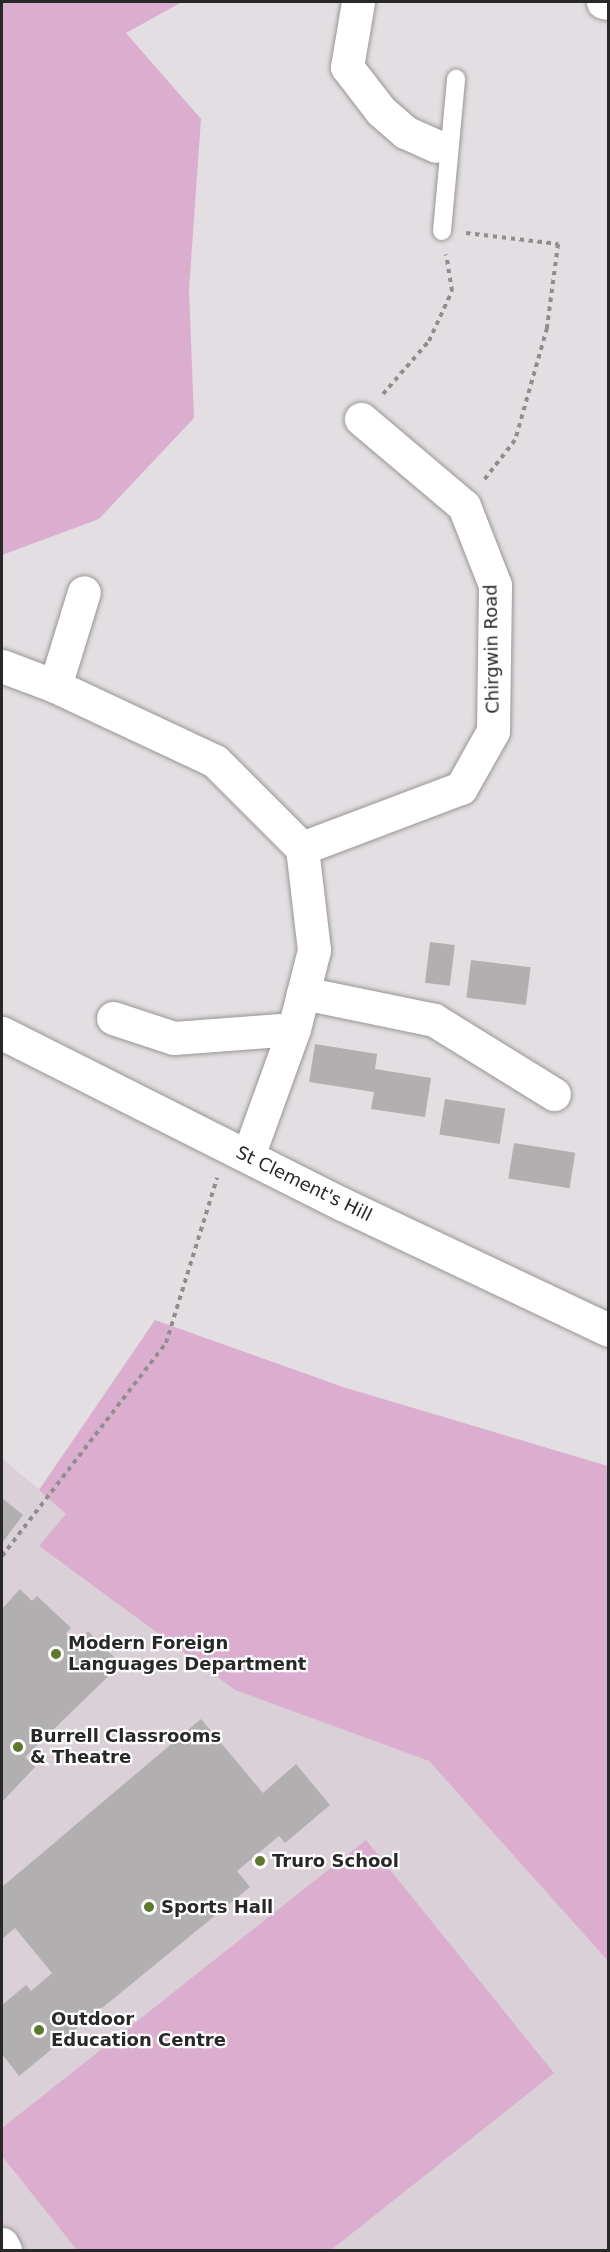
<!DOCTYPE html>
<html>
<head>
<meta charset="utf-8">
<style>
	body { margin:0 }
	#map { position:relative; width:610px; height:2252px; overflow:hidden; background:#e2dee1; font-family:"DejaVu Sans",sans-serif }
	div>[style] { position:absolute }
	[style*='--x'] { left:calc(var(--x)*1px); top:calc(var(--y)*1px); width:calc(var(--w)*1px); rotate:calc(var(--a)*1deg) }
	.built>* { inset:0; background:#dad0d7 }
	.green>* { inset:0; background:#dbaecf }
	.building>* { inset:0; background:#b2afb1; transform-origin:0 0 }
	.path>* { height:4px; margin-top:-2px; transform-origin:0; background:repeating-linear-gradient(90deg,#908d8f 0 4.5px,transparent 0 9px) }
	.roads { filter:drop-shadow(0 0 2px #989597) drop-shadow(0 0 2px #989597) }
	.service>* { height:18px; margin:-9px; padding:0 9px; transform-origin:9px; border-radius:9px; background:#fff }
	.minor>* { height:33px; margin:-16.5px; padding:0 16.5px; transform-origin:16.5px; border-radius:16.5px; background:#fff }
	.tertiary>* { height:33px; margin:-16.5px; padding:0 16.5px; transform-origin:16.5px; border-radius:16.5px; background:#fff }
	.dots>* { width:16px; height:16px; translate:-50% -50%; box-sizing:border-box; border:3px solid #fff; border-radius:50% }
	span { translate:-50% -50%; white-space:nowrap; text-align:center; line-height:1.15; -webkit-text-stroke:4.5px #fff; paint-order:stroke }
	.street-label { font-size:18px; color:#292829 }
	.poi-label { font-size:18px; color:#292829; font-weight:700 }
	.left { translate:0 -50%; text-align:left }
	.frame { position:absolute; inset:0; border:3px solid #292829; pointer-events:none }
</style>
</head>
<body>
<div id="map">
	<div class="built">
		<i style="clip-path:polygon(2px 1458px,67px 1514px,39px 1546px,235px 1690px,429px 1761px,608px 1961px,608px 2250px,2px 2250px)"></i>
	</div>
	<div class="green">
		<i style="clip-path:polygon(2px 2px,182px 2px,126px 33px,201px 119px,189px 290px,194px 418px,99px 519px,2px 555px)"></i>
		<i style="clip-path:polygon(155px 1320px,343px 1387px,608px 1466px,608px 1961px,429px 1761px,235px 1690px,39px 1546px,66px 1514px,39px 1490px)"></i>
		<i style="clip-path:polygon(366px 1840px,554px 2073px,331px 2250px,77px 2250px,2px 2156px,2px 2128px)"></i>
	</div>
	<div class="building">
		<i style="left:430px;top:942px;width:25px;height:41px;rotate:7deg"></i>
		<i style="left:471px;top:960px;width:60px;height:38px;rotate:7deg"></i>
		<i style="clip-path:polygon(315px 1044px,377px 1054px,375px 1069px,431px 1078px,425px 1117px,371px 1109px,374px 1092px,309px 1082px)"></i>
		<i style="left:445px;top:1099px;width:61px;height:36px;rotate:9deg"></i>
		<i style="left:514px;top:1143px;width:62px;height:36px;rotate:9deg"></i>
		<i style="clip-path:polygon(2px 1498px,23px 1515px,2px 1543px)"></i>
		<i style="clip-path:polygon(20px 1589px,32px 1601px,37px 1596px,71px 1628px,66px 1633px,76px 1643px,88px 1631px,121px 1664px,25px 1757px,35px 1767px,2px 1802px,2px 1609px)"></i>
		<i style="clip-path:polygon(201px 1719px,263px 1793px,296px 1764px,330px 1805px,285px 1843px,279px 1836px,237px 1871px,250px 1887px,19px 2076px,2px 2054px,2px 2005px,26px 1985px,31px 1991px,52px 1973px,15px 1928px,2px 1939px,2px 1887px)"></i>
	</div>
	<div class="path">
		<i style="--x:466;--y:233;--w:93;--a:6.8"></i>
		<i style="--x:558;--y:244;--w:85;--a:97.5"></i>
		<i style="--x:547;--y:328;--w:116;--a:105.9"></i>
		<i style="--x:515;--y:440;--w:51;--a:127.8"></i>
		<i style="--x:383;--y:394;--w:70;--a:-49"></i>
		<i style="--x:429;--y:341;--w:55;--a:-65.3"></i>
		<i style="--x:452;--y:291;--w:37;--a:-99"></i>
		<i style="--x:2;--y:1556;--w:269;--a:-52.4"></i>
		<i style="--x:166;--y:1343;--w:173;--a:-72.8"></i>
	</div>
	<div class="roads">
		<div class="service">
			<i style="--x:442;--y:231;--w:153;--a:-84.7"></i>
		</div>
		<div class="minor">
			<i style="--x:358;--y:2;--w:66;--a:99.6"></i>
			<i style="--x:347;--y:67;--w:56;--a:52.3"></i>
			<i style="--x:381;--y:111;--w:32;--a:41"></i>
			<i style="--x:405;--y:132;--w:34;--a:24"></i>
			<i style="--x:603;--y:2;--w:5;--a:11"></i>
			<i style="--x:2;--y:666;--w:57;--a:20.7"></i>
			<i style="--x:55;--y:686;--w:177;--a:25.1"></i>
			<i style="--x:215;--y:761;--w:123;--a:45"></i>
			<i style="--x:302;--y:848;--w:103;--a:83.3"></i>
			<i style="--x:314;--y:950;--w:81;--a:104.2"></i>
			<i style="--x:294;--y:1029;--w:135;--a:109.9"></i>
			<i style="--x:55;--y:686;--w:98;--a:-72.9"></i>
			<i style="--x:302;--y:848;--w:170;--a:-20.7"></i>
			<i style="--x:461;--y:788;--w:65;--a:-60.7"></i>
			<i style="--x:493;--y:731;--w:146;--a:-89.2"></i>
			<i style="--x:495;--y:585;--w:85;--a:-111.4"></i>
			<i style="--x:464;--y:506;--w:135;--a:-139.8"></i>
			<i style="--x:303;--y:993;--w:134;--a:11.6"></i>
			<i style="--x:434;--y:1020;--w:141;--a:31.7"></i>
			<i style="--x:113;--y:1018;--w:64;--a:18.2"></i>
			<i style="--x:174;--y:1038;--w:120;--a:-4.3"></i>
			<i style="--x:2;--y:2244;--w:7;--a:63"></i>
		</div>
		<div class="tertiary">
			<i style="--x:2;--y:1033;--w:381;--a:26.7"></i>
			<i style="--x:342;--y:1204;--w:294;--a:25.3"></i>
		</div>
	</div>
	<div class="dots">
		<i style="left:56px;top:1654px;background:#5d792d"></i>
		<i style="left:18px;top:1747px;background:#5d792d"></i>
		<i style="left:260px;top:1861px;background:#5d792d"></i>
		<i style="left:149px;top:1907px;background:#5d792d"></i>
		<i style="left:39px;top:2030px;background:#5d792d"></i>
	</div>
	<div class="street-label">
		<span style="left:492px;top:649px;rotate:-91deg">Chirgwin Road</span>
		<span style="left:304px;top:1184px;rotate:26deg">St Clement's Hill</span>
	</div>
	<div class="poi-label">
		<span class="left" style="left:68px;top:1654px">Modern Foreign<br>Languages Department</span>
		<span class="left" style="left:30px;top:1747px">Burrell Classrooms<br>&amp; Theatre</span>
		<span class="left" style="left:272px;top:1861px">Truro School</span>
		<span class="left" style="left:161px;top:1907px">Sports Hall</span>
		<span class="left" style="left:51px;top:2030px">Outdoor<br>Education Centre</span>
	</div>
	<div class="frame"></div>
</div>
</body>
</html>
